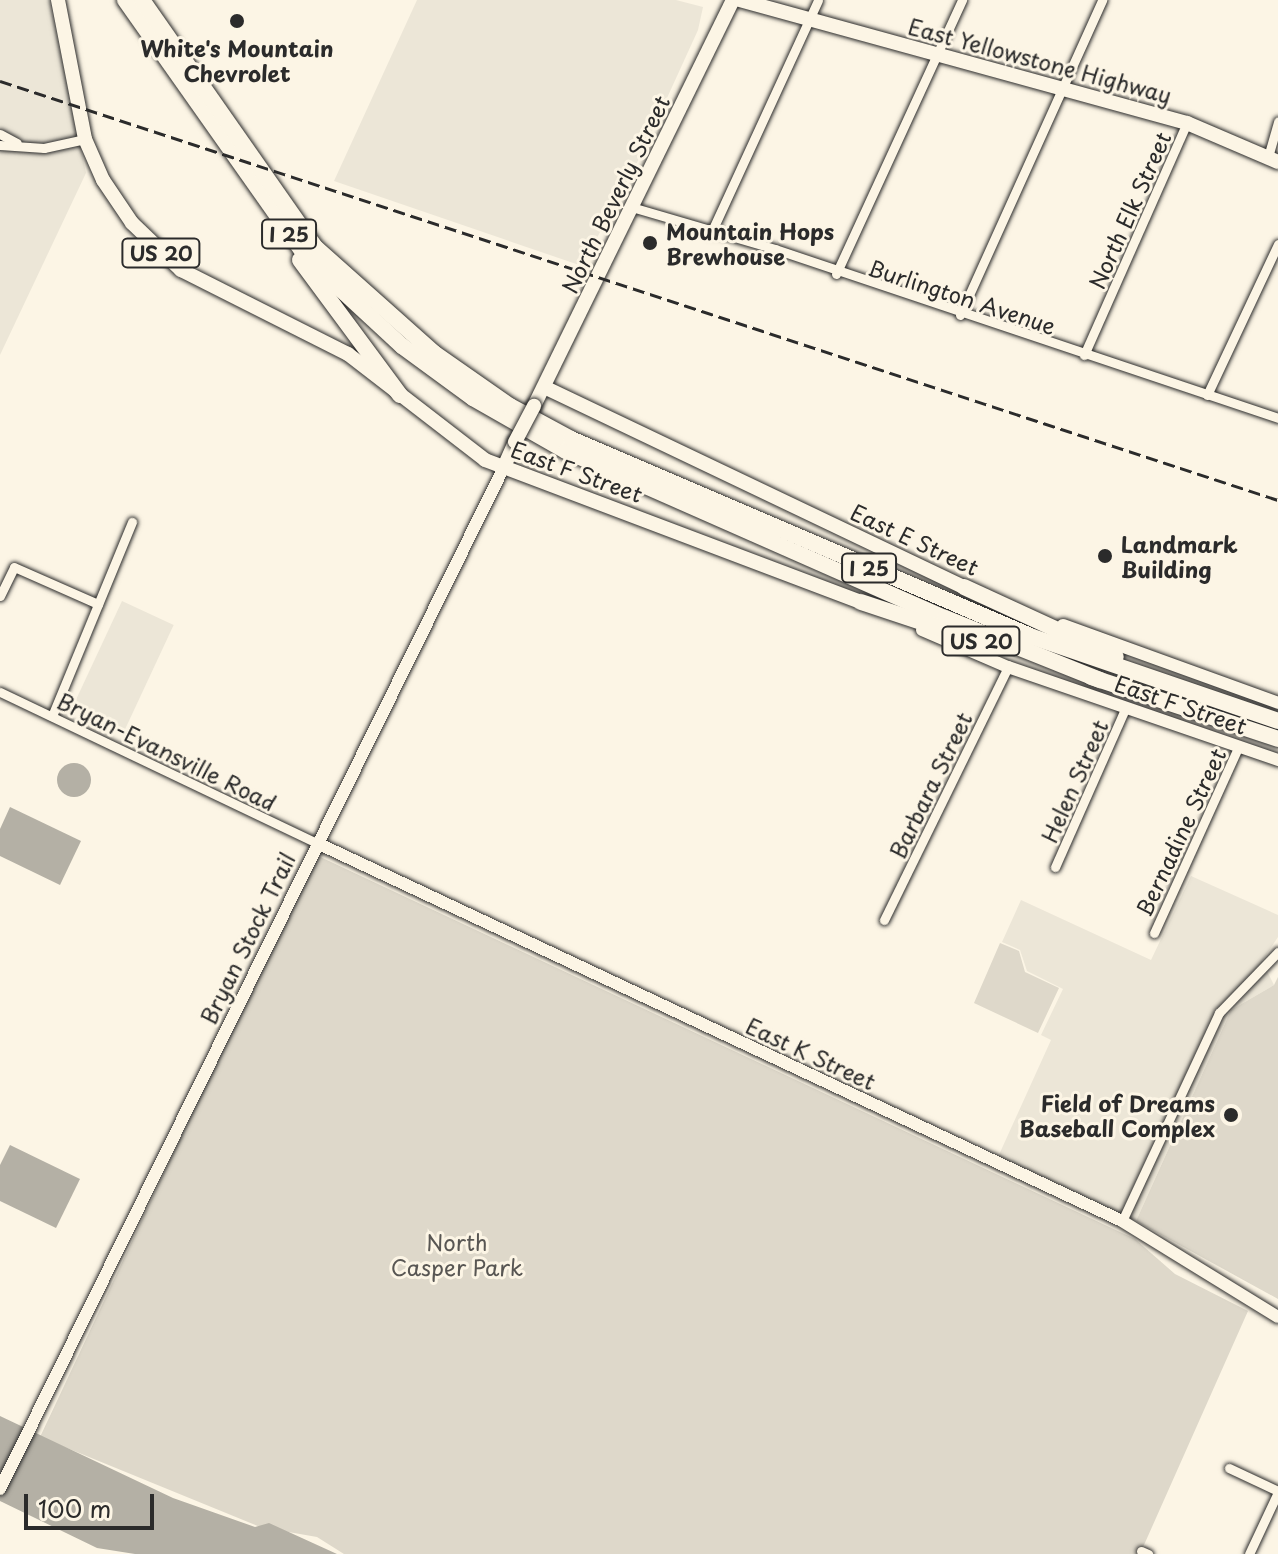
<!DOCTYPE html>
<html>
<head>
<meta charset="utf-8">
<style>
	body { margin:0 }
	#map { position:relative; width:1278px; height:1554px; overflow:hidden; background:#fcf5e5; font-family:"Playpen Sans",sans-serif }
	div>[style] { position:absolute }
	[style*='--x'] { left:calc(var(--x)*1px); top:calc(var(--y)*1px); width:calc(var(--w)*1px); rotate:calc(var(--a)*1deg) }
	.built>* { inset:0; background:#ece6d7; transform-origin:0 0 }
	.green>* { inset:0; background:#ded8ca }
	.water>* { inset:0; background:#b4b0a5 }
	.round { border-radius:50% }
	.roads { filter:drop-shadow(0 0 2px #2b2b2b) drop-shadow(0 0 2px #2b2b2b) }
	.street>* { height:9px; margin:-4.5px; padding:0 4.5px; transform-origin:4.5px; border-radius:4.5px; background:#fcf5e5 }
	.secondary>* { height:12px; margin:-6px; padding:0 6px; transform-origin:6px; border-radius:6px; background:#fcf5e5 }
	.primary>* { height:14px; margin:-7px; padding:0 7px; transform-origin:7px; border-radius:7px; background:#fcf5e5 }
	.highway>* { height:16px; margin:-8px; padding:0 8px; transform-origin:8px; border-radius:8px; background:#fcf5e5 }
	.rail>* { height:3px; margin-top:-1.5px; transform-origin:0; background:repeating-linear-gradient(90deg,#2b2b2b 0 12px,transparent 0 18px) }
	.bridges { filter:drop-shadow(0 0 2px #2b2b2b) drop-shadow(0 0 2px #2b2b2b) }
	.primary-bridge>* { height:14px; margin:-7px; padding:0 7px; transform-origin:7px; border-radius:7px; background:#fcf5e5 }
	.dots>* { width:22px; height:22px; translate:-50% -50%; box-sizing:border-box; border:4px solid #fcf5e5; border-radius:50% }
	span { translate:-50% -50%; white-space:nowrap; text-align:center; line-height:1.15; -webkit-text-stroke:6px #fcf5e5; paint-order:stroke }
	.shield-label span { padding:2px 6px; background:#fcf5e5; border:2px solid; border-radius:6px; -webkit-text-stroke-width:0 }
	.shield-label { font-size:20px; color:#2b2b2b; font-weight:700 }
	.poi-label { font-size:22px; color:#2b2b2b; font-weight:700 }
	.left { translate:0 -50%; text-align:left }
	.right { translate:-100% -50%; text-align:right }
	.street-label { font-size:22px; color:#2b2b2b }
	.park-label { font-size:22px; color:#585653 }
	.scale { position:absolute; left:24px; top:1494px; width:130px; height:36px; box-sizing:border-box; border:4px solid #2b2b2b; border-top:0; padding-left:10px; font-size:24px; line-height:28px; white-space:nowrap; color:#2b2b2b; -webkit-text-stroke:6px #fcf5e5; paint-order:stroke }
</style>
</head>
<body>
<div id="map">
	<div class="built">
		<i style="clip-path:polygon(0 0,49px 0,86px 173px,0 355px)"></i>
		<i style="clip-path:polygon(417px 0,676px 0,703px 7px,698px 30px,641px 155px,582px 266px,334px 181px)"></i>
		<i style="left:122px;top:601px;width:57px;height:118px;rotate:25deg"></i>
		<i style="clip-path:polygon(1191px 876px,1278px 915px,1278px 937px,1262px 961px,1274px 985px,1231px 1010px,1136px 1221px,998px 1157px,1051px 1040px,1041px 1035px,1063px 989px,1027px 971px,1020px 950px,1002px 942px,1021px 900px,1151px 960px)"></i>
	</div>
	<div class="green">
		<i style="clip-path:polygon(314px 854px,1135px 1239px,1175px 1274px,1248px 1311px,1140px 1554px,344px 1554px,317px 1537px,260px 1527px,40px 1437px)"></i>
		<i style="clip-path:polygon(1000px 943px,1019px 951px,1025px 972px,1059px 988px,1038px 1033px,974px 1003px)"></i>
		<i style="clip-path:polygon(1278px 977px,1278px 1299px,1136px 1221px,1231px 1010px,1274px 985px)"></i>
	</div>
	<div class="water">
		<i class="round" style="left:57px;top:763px;width:34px;height:34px"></i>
		<i style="clip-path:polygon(10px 807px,81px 841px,60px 885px,0 856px,0 829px)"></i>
		<i style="clip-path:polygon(10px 1145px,80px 1179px,56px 1228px,0 1201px,0 1165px)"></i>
		<i style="clip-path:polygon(0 1416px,173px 1498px,255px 1527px,269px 1523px,337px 1554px,135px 1554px,97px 1548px,0 1501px)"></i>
	</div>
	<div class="roads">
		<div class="street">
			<i style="--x:0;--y:134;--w:19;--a:28"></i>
			<i style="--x:0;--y:145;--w:44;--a:3.9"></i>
			<i style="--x:44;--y:148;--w:42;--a:-12.4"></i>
			<i style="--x:1268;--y:157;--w:37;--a:-74"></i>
			<i style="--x:635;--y:208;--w:146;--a:16.3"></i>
			<i style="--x:775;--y:249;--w:531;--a:18.57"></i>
			<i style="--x:711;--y:233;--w:256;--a:-65.3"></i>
			<i style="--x:836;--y:274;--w:302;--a:-65.3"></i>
			<i style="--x:960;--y:315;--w:346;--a:-65.7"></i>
			<i style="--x:1084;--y:355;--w:254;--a:-66.1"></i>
			<i style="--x:1207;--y:395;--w:167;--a:-64.8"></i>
			<i style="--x:0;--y:596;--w:32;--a:-64"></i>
			<i style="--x:14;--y:567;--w:92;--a:23.8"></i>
			<i style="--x:0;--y:692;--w:351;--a:25.5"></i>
			<i style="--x:52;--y:716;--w:210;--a:-67.6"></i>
			<i style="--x:1055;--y:867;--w:173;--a:-66.1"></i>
			<i style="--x:884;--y:920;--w:282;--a:-63.9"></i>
			<i style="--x:1154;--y:933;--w:205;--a:-65.6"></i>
			<i style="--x:1122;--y:1221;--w:230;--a:-65"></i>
			<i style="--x:1219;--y:1013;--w:85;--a:-46"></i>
			<i style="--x:1229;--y:1468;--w:54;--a:25.1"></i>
			<i style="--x:1141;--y:1551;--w:8;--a:23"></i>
			<i style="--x:1249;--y:1554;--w:68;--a:-64.9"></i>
		</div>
		<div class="secondary">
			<i style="--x:1063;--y:625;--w:229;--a:19.9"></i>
			<i style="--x:922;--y:630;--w:94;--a:23.3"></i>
			<i style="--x:1008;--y:667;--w:286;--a:19"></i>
			<i style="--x:317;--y:843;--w:889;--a:25.15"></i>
			<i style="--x:1122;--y:1221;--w:183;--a:31.6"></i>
			<i style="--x:0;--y:1489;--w:1137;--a:-63.75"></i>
		</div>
		<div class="primary">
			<i style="--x:58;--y:0;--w:142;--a:79"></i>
			<i style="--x:85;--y:139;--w:45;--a:66.3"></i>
			<i style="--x:103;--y:180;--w:52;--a:56"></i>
			<i style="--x:132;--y:223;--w:68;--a:43.8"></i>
			<i style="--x:181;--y:270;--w:187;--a:26.7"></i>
			<i style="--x:348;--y:354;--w:173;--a:37.7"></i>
			<i style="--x:485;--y:460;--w:402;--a:20.7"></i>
			<i style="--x:740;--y:0;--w:464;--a:15.4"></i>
			<i style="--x:1187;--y:123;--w:99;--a:23.2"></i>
			<i style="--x:544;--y:387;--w:465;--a:25.5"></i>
			<i style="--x:534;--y:406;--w:452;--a:-63.9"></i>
			<i style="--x:503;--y:469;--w:30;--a:-66"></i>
		</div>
		<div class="highway">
			<i style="--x:125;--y:0;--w:316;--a:54.8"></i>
			<i style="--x:307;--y:258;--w:129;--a:42.8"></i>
			<i style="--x:402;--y:346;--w:88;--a:36.2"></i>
			<i style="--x:473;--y:398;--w:107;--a:29.7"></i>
			<i style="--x:566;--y:451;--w:414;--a:23.8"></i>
			<i style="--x:945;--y:618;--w:167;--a:21.8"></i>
			<i style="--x:142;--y:0;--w:302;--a:55"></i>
			<i style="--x:315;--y:247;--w:159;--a:41.7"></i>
			<i style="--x:434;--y:353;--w:93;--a:34.9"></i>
			<i style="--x:510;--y:406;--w:69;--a:28.4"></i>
			<i style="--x:571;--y:439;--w:499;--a:23.2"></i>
			<i style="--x:1030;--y:636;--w:262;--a:18.9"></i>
			<i style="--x:300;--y:260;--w:168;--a:53.5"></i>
			<i style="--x:964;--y:587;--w:167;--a:24.7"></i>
			<i style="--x:861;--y:602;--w:98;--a:18.4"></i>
			<i style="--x:1091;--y:677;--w:197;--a:18.3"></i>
		</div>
	</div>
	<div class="rail">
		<i style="--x:0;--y:81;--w:1345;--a:18.15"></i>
	</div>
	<div class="bridges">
		<div class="primary-bridge">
			<i style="--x:515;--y:442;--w:41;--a:-62.2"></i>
		</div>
	</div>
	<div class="dots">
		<i style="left:237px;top:21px;background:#2b2b2b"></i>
		<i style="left:650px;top:243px;background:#2b2b2b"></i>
		<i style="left:1105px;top:556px;background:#2b2b2b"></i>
		<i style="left:1231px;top:1115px;background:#2b2b2b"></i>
	</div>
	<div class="shield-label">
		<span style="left:289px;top:234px">I 25</span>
		<span style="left:161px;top:253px">US 20</span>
		<span style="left:869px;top:568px">I 25</span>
		<span style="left:981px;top:641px">US 20</span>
	</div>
	<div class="poi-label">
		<span style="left:237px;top:60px">White's Mountain<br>Chevrolet</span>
		<span class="left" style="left:666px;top:243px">Mountain Hops<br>Brewhouse</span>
		<span class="left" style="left:1121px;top:556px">Landmark<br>Building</span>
		<span class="right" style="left:1215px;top:1115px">Field of Dreams<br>Baseball Complex</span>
	</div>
	<div class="street-label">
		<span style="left:1040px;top:60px;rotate:15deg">East Yellowstone Highway</span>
		<span style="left:615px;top:194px;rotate:-64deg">North Beverly Street</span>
		<span style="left:1129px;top:210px;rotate:-66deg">North Elk Street</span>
		<span style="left:962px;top:296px;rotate:18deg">Burlington Avenue</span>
		<span style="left:577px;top:471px;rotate:20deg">East F Street</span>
		<span style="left:915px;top:539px;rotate:25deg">East E Street</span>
		<span style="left:1181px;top:704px;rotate:19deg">East F Street</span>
		<span style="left:167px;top:751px;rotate:26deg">Bryan-Evansville Road</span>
		<span style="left:1074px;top:781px;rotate:-66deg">Helen Street</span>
		<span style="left:930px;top:785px;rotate:-64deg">Barbara Street</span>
		<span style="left:1180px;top:832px;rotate:-65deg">Bernadine Street</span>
		<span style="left:247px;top:938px;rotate:-64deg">Bryan Stock Trail</span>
		<span style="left:811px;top:1053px;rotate:25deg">East K Street</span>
	</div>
	<div class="park-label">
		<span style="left:457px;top:1254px">North<br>Casper Park</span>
	</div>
	<div class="scale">100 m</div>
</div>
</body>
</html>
